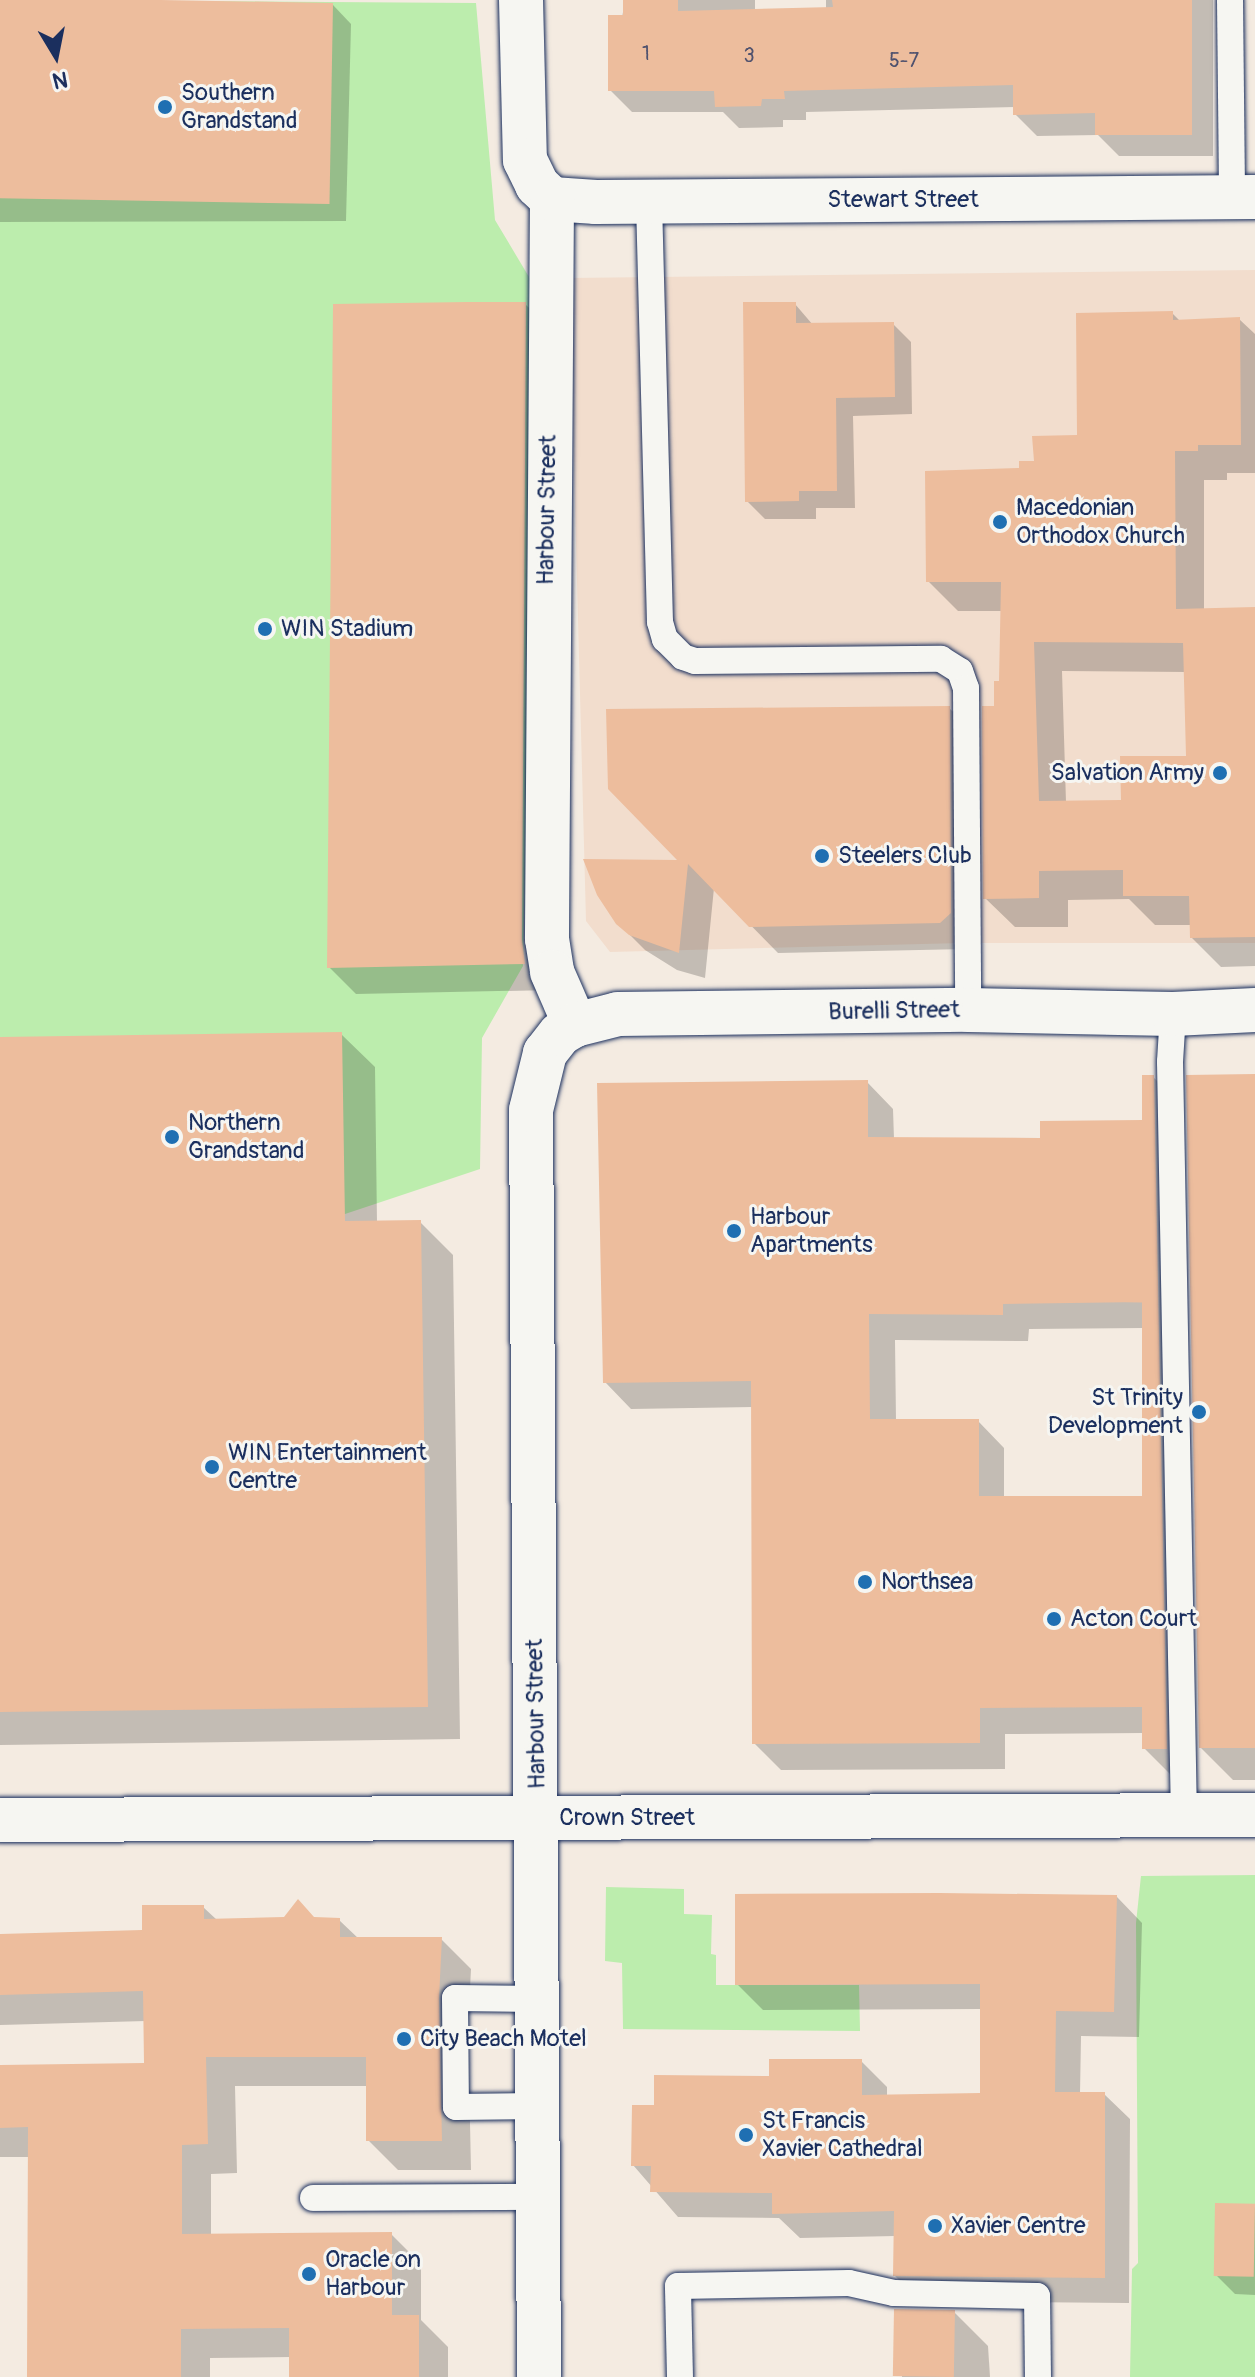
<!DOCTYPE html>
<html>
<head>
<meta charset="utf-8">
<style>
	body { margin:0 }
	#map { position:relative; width:1255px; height:2377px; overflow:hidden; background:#f4ebe1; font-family:Pangolin,sans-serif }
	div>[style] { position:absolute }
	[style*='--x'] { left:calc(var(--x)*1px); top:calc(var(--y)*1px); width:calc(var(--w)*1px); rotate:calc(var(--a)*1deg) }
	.built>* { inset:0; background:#f2ddcd }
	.green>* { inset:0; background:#bcedad }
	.shadow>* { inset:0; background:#0003 }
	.building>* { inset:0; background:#edbd9d; transform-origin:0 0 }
	.roads { filter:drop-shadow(0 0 2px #1b2f5e) drop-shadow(0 0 2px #1b2f5e) }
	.service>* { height:26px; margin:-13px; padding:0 13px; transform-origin:13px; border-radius:13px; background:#f6f6f2 }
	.minor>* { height:44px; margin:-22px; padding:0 22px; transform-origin:22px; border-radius:22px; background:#f6f6f2 }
	.tertiary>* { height:44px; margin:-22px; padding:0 22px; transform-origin:22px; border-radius:22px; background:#f6f6f2 }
	.secondary>* { height:44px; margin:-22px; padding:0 22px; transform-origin:22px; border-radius:22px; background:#f6f6f2 }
	.dots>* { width:22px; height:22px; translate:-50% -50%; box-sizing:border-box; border:4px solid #f6f6f2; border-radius:50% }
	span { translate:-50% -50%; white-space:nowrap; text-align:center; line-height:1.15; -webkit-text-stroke:6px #f6f6f2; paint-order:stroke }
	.number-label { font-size:20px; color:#50526e }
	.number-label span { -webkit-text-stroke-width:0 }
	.poi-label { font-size:24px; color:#1b2f5e }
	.left { translate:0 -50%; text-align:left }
	.right { translate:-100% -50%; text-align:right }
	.street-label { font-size:24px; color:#1b2f5e }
	.north { position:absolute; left:16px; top:16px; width:80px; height:80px; -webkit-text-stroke:6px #f6f6f2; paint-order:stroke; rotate:170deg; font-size:22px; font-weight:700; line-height:32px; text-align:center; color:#1b2f5e }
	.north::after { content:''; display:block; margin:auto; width:28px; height:36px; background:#1b2f5e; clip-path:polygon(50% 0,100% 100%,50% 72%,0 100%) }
</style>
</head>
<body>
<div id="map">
	<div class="built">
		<i style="clip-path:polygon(1255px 270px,1255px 943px,962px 943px,610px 952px,586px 921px,569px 278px)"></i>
	</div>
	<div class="green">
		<i style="clip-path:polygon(0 0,476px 3px,495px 220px,538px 292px,523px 966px,482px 1038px,480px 1169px,345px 1214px,0 1219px)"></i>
		<i style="clip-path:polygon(1255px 1875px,1255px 2377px,1130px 2377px,1132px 2269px,1138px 2263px,1136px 1923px,1141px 1876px)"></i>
		<i style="clip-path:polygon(606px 1887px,684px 1889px,684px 1914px,712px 1915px,711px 1954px,716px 1955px,716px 1985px,859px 1985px,860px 2031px,623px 2029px,622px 1963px,605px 1961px)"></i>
	</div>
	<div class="shadow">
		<i style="clip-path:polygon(625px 0,755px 0,755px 11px,826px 9px,826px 0,1213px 0,1213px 156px,1119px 156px,1098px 135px,1037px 136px,1015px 114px,1015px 107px,806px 112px,806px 120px,783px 120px,783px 127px,739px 128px,723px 112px,632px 112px,610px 90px)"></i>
		<i style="clip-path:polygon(333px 5px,351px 24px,346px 221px,0 222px,0 13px)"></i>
		<i style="clip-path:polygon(525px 304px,553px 331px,552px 990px,356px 994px,329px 967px)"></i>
		<i style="clip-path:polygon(795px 304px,813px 325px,893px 324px,911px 342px,912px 414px,853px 416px,855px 508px,816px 508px,816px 519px,765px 519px,747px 501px)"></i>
		<i style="clip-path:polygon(evenodd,1172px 313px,1180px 321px,1239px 319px,1255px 334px,1255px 473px,1227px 473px,1227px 480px,1204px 480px,1204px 610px,1255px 609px,1255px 966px,1221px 967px,1192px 938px,1191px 925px,1155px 925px,1129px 899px,1068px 900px,1068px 927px,1015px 927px,985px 898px,1001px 683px,1002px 611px,958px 611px,928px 581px,1021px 470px,1080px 437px,1172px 313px,1062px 671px,1186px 672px,1188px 758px,1123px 802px,1066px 802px,1062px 671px)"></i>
		<i style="clip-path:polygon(949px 708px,976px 734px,967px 949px,778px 953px,714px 888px,705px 978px,677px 970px,645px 950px,618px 923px,682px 862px)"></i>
		<i style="clip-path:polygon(341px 1034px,375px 1067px,377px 1223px,420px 1222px,453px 1255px,460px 1739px,0 1745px,0 1039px)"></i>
		<i style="clip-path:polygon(1255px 1076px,1255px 1780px,1233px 1780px,1201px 1748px)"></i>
		<i style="clip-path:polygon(evenodd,1153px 1077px,1180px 1103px,1171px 1775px,1144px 1748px,1144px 1733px,1005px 1734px,1005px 1769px,781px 1770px,754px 1743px,753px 1407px,631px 1409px,605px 1382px,867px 1082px,893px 1109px,894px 1139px,1042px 1140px,1144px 1122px,1153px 1077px,1144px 1328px,1144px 1498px,1004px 1498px,1004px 1448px,978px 1421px,896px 1421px,895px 1340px,1028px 1341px,1029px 1329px,1144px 1328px)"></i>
		<i style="clip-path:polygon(1117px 1897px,1142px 1923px,1139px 2037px,1081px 2036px,1080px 2094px,1104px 2094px,1130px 2119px,1129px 2303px,920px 2301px,895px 2276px,895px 2236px,800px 2238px,779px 2218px,678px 2217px,633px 2165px,771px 2078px,861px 2061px,887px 2087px,887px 2097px,982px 2095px,982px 2009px,763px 2010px,737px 1984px)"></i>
		<i style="clip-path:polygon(203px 1907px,217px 1920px,339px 1920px,359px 1939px,441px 1939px,471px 1969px,468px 2029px,471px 2170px,398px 2170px,368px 2140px,368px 2086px,235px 2086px,237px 2173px,211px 2174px,211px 2236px,391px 2234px,421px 2264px,421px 2320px,448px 2347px,448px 2377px,291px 2377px,291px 2357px,210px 2358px,210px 2377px,38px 2377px,30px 2157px,0 2157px,0 2067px,146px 2065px,146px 2021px,0 2025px,0 1936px,144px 1932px)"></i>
		<i style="clip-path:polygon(1255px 2206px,1255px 2295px,1235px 2294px,1216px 2275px)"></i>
		<i style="clip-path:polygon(897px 2311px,954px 2312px,988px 2346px,990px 2377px,902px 2377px)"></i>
	</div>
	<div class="building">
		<i style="clip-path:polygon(623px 0,678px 0,678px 11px,833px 7px,832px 0,1192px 0,1192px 135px,1095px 135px,1095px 113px,1013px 115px,1013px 85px,784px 91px,785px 99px,762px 99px,761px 106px,715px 107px,714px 91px,608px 91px,608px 15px,623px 15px)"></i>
		<i style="left:333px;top:3px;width:201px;height:333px;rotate:91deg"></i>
		<i style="clip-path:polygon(467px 302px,526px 302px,522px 939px,525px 964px,327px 968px,333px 304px)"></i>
		<i style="clip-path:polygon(743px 302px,796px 302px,796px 323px,894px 322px,895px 397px,836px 398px,837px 491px,799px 491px,799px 501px,745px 502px)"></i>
		<i style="clip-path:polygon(evenodd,1173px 311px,1173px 320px,1240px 317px,1241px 445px,1198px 445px,1198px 451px,1175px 451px,1176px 609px,1255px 607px,1255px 937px,1190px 938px,1189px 896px,1123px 896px,1123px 870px,1039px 871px,1039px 898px,983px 899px,982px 706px,994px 706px,994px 681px,999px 681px,1001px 582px,926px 582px,925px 471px,1019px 468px,1019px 461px,1034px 461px,1032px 436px,1077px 435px,1076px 313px,1173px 311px,1034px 642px,1183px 643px,1186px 756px,1120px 756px,1121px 800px,1039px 801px,1034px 642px)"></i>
		<i style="clip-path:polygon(950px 706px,951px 913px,940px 923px,749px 927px,688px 864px,679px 953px,629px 935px,616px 924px,597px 895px,583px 859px,677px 860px,608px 789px,606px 709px)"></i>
		<i style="clip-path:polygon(342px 1032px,345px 1221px,421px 1220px,428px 1707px,0 1712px,0 1037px)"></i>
		<i style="clip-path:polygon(1255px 1074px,1255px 1748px,1199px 1748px,1186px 1075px)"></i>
		<i style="clip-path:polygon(evenodd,1142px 1075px,1154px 1075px,1167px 1749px,1142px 1749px,1142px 1707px,980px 1708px,980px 1743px,752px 1744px,751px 1381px,603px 1383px,597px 1083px,868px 1080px,868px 1137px,1040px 1138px,1040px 1121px,1142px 1120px,1142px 1075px,1142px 1302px,1142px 1496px,979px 1496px,979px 1419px,870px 1419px,869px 1314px,1003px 1315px,1003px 1304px,1142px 1302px)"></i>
		<i style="clip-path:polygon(939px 1893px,1117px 1895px,1114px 2012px,1056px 2011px,1055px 2092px,1105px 2092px,1105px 2278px,893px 2276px,894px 2211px,772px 2214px,772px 2193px,650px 2192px,651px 2166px,631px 2166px,632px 2105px,654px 2105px,654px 2075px,769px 2076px,769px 2059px,862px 2059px,862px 2095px,980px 2093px,980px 1984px,735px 1985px,735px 1894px)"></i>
		<i style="clip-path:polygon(298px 1899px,314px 1917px,340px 1918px,340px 1937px,442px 1937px,439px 1998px,442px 2141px,366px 2141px,366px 2057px,206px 2057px,208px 2144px,182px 2145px,182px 2234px,392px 2232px,392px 2315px,419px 2315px,419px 2377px,289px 2377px,289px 2328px,181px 2329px,181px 2377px,27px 2377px,28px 2127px,0 2128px,0 2065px,144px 2063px,143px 1991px,0 1995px,0 1934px,142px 1930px,142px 1905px,204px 1905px,204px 1919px,284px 1917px)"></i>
		<i style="left:1215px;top:2203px;width:40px;height:73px;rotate:1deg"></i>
		<i style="left:894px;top:2309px;width:61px;height:67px;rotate:1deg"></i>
	</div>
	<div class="roads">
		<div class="service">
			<i style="--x:1230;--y:0;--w:197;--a:89.4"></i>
			<i style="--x:649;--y:202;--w:420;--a:88.5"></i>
			<i style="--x:660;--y:622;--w:18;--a:74"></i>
			<i style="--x:665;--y:639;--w:25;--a:45"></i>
			<i style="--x:683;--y:657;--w:13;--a:18"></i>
			<i style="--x:695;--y:661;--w:246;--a:-0.5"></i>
			<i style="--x:941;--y:659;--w:22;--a:32"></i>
			<i style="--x:960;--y:671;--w:18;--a:71"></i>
			<i style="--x:966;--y:688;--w:322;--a:89.6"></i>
			<i style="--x:1173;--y:1014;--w:48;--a:93.6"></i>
			<i style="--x:1170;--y:1062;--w:754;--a:88.94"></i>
			<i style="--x:538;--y:1999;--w:83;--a:-179.3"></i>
			<i style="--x:455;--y:1998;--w:109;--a:89.5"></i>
			<i style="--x:456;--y:2107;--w:82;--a:-0.7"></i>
			<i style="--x:313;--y:2198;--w:225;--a:-0.3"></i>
			<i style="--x:680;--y:2377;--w:91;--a:-91.3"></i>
			<i style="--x:678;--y:2286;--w:171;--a:-1"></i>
			<i style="--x:849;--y:2283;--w:46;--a:12.5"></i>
			<i style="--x:894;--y:2293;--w:143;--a:1.2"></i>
			<i style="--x:1037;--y:2296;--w:81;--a:89.3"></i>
		</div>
		<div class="minor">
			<i style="--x:521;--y:0;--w:160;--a:88.6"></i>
			<i style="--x:525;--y:160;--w:28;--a:64"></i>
			<i style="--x:537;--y:185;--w:21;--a:43"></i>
			<i style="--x:552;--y:199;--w:740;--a:90.39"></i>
			<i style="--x:547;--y:939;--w:33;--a:81"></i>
			<i style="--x:552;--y:972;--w:58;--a:66.5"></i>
			<i style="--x:552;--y:199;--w:44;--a:3.9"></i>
			<i style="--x:596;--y:202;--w:659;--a:-0.43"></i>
		</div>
		<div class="tertiary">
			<i style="--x:539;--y:2377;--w:1267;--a:-90.36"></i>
			<i style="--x:531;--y:1110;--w:59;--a:-76.2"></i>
			<i style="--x:545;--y:1053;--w:24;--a:-52"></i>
			<i style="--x:560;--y:1034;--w:17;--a:-31"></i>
			<i style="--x:575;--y:1025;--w:44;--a:-14.3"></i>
			<i style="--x:618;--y:1014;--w:350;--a:-0.7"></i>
			<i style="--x:968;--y:1010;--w:205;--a:1.1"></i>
			<i style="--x:1173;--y:1014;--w:82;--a:-2.8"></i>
		</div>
		<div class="secondary">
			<i style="--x:0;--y:1820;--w:1255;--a:-0.23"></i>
		</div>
	</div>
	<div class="dots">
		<i style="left:165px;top:107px;background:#1f6fb2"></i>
		<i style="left:1000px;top:522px;background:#1f6fb2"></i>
		<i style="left:265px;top:629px;background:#1f6fb2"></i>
		<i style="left:1220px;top:773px;background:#1f6fb2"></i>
		<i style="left:822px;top:856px;background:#1f6fb2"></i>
		<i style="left:172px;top:1137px;background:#1f6fb2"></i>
		<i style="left:734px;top:1231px;background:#1f6fb2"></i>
		<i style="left:1199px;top:1412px;background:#1f6fb2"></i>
		<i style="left:212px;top:1467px;background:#1f6fb2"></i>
		<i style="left:865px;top:1582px;background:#1f6fb2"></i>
		<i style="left:1054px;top:1619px;background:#1f6fb2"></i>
		<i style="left:404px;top:2039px;background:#1f6fb2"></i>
		<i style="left:746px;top:2135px;background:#1f6fb2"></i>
		<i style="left:935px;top:2226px;background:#1f6fb2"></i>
		<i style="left:309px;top:2274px;background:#1f6fb2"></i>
	</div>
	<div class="number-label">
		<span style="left:646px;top:53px">1</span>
		<span style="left:749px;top:55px">3</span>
		<span style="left:904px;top:60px">5-7</span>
	</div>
	<div class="poi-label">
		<span class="left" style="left:181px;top:107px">Southern<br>Grandstand</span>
		<span class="left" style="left:1016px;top:522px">Macedonian<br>Orthodox Church</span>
		<span class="left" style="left:281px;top:629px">WIN Stadium</span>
		<span class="right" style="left:1204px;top:773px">Salvation Army</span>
		<span class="left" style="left:838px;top:856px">Steelers Club</span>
		<span class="left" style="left:188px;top:1137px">Northern<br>Grandstand</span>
		<span class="left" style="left:750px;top:1231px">Harbour<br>Apartments</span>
		<span class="right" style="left:1183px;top:1412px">St Trinity<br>Development</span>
		<span class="left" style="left:228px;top:1467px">WIN Entertainment<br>Centre</span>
		<span class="left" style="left:881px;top:1582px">Northsea</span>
		<span class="left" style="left:1070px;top:1619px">Acton Court</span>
		<span class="left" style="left:420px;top:2039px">City Beach Motel</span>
		<span class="left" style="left:762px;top:2135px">St Francis<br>Xavier Cathedral</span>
		<span class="left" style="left:951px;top:2226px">Xavier Centre</span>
		<span class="left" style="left:325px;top:2274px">Oracle on<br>Harbour</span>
	</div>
	<div class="street-label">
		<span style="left:903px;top:200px">Stewart Street</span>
		<span style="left:547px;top:510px;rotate:-89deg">Harbour Street</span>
		<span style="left:894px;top:1011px;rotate:-1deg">Burelli Street</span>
		<span style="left:536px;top:1714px;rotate:-91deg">Harbour Street</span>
		<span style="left:627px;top:1818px">Crown Street</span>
	</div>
	<div class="north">N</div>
</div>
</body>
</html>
